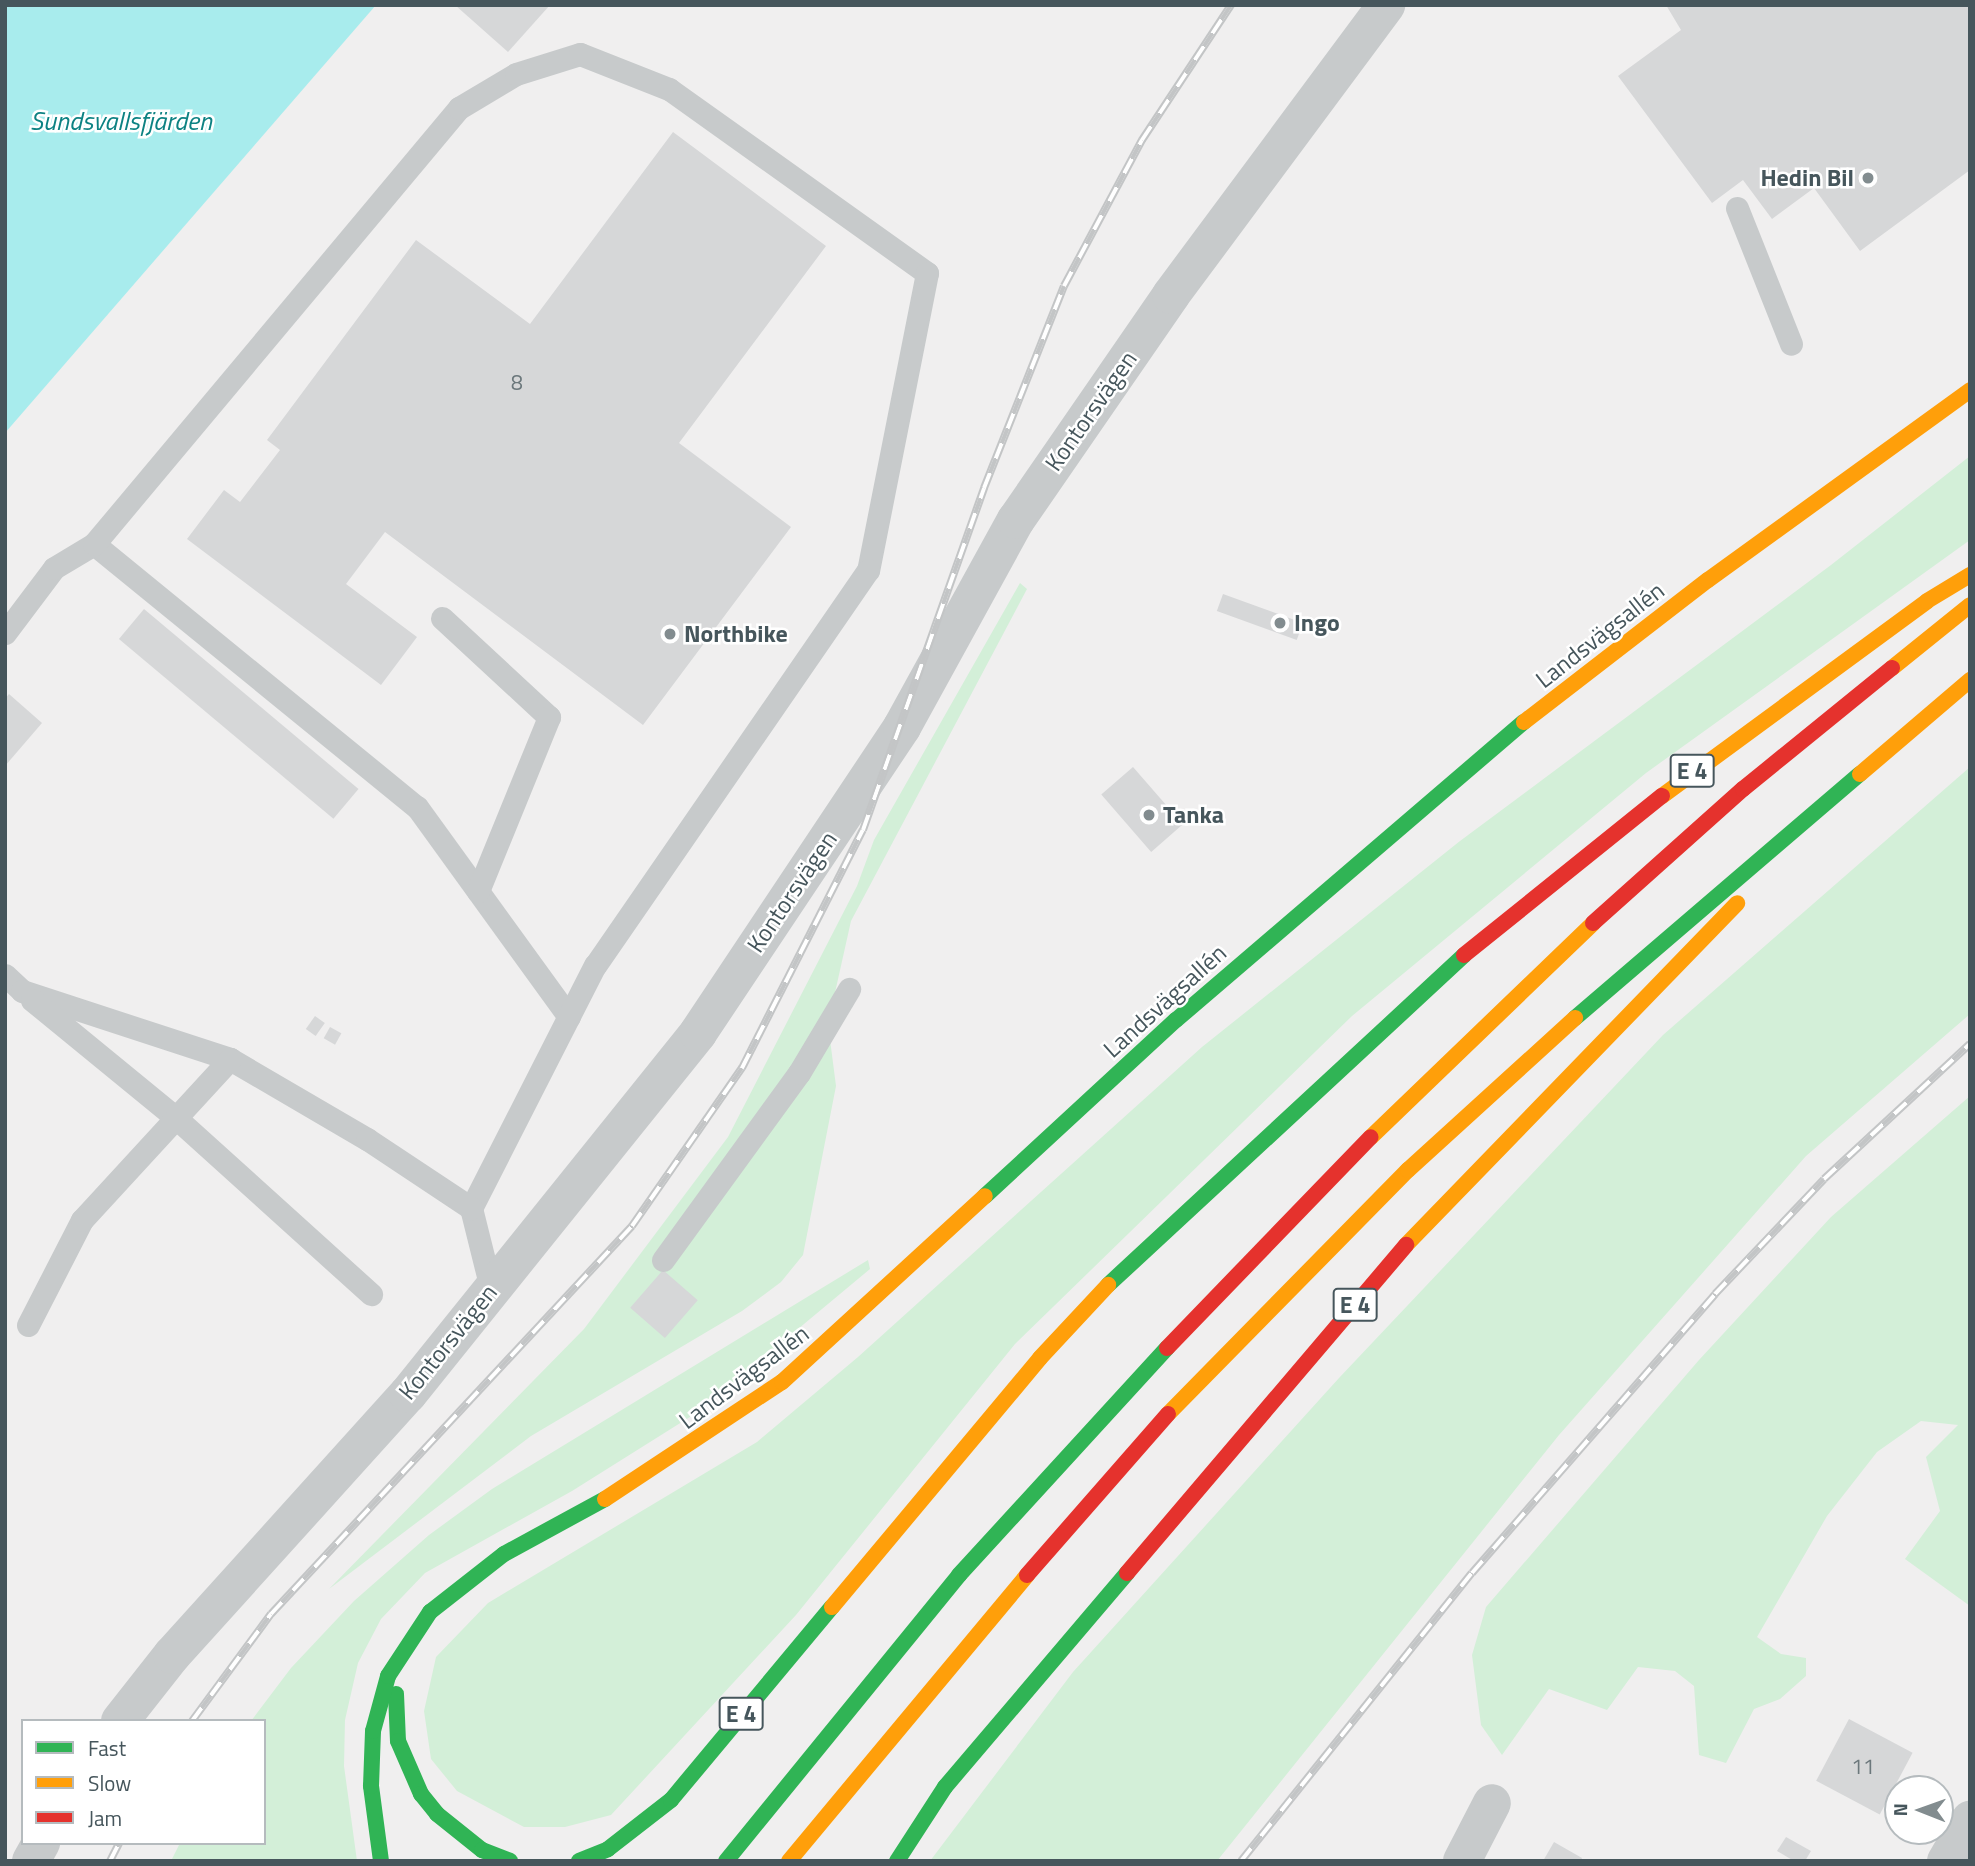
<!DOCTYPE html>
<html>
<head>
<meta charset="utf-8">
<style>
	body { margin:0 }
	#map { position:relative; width:1975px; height:1866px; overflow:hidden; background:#f0efef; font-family:"Titillium Web",sans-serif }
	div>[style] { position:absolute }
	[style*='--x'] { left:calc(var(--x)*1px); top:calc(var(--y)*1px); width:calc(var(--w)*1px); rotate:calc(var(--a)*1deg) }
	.green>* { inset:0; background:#d3efd8 }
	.water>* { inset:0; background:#a8eced }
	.building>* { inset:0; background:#d6d7d8; transform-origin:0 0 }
	.lane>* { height:23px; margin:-11.5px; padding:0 11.5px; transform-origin:11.5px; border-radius:11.5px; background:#c7cacb }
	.street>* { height:38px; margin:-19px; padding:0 19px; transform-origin:19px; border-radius:19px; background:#c7cacb }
	.fast>* { height:16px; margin:-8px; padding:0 8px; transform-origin:8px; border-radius:8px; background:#30b455 }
	.slow>* { height:16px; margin:-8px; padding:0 8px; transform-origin:8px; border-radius:8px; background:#ff9f0a }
	.jam>* { height:16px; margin:-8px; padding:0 8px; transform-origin:8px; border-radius:8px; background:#e5322d }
	.rail>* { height:8px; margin-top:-4px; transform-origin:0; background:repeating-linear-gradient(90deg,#fff 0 16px,#c3c5c6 0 32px); box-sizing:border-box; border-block:2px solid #c3c5c6 }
	.dots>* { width:19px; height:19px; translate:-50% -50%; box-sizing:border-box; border:4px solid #fff; border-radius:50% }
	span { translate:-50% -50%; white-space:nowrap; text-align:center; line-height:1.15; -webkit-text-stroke:5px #fff; paint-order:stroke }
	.number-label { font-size:21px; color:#6c787c }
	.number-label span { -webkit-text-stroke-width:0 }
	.shield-label span { padding:2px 5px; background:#fff; border:2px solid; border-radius:5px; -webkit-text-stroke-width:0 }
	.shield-label { font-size:23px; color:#46565c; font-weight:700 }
	.poi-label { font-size:24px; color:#46565c; font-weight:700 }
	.right { translate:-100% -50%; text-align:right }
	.left { translate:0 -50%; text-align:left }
	.street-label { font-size:24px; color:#46565c }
	.water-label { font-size:26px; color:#0d8283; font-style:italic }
	.frame { position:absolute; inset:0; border:7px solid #46565c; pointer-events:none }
	.legend { position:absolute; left:21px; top:1719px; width:245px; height:126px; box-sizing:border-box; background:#fff; border:2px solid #b5bbbe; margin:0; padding:9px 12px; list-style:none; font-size:21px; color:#46565c }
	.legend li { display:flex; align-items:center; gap:14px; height:35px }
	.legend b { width:35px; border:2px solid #b5bbbe }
	.north { position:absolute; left:1884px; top:1775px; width:70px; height:70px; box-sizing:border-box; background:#fff; border:2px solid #b5bbbe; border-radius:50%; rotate:271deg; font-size:19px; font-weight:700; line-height:28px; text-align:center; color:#46565c }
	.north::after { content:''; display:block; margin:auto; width:24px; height:32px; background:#828c8f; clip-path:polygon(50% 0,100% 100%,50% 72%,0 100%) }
</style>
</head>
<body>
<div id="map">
	<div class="green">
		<i style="clip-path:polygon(1970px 456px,1970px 540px,1646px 773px,1352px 1016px,1015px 1344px,796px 1615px,611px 1815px,565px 1827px,524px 1827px,457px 1791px,431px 1759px,424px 1711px,436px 1657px,488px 1603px,757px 1442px,858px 1357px,1202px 1047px,1460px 841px,1831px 565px)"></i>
		<i style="clip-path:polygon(1020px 583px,1027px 589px,851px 921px,828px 1024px,836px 1086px,803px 1255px,781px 1282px,742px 1311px,531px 1436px,329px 1589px,584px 1329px,728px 1137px,857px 886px,874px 840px)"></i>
		<i style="clip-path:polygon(1970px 767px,1970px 1014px,1806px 1156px,1559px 1435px,1217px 1861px,930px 1861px,1073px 1672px,1339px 1378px,1663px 1035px)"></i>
		<i style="clip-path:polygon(1970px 1096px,1970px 1606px,1905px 1559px,1940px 1511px,1926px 1457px,1958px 1425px,1921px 1421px,1877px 1452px,1827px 1516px,1757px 1637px,1781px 1654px,1806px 1658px,1806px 1676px,1780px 1699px,1754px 1709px,1726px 1763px,1699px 1755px,1694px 1686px,1675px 1671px,1638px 1667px,1607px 1710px,1549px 1689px,1502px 1755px,1481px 1725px,1472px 1655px,1486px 1607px,1699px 1360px,1831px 1217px)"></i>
		<i style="clip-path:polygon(868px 1260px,870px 1269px,701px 1410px,572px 1491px,425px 1573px,381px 1619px,358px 1663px,345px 1720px,344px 1766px,357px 1861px,171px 1861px,180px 1843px,264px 1843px,264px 1721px,251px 1721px,291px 1668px,354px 1601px,429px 1535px,492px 1489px)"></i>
	</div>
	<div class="water">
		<i style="clip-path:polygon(5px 5px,376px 5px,5px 433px)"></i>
	</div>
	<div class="building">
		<i style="clip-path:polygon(455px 5px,550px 5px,508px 52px)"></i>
		<i style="clip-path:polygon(1666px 5px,1970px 5px,1970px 170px,1860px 251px,1814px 188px,1772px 219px,1743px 180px,1712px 203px,1618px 76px,1681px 30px)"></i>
		<i style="clip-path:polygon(673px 132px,826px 246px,679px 443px,791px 527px,643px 725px,385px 532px,346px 584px,417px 637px,381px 685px,187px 539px,224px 490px,240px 502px,280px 450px,267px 440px,416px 240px,530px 324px)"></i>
		<i style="left:1223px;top:594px;width:85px;height:18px;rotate:20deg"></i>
		<i style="left:144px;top:609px;width:280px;height:39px;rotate:40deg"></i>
		<i style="clip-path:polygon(9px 694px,42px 723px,5px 766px,5px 699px)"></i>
		<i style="left:1133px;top:767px;width:76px;height:42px;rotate:49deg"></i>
		<i style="left:315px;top:1016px;width:12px;height:16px;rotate:35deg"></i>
		<i style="left:330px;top:1027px;width:13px;height:13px;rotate:29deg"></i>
		<i style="left:663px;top:1270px;width:46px;height:50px;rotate:41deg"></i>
		<i style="left:1849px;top:1719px;width:72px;height:70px;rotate:28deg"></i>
		<i style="clip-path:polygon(1786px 1837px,1811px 1851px,1805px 1861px,1794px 1861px,1777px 1851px)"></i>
		<i style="clip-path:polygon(1554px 1842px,1582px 1858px,1581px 1861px,1543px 1861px)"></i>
	</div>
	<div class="lane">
		<i style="--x:1737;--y:208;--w:146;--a:68.3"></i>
		<i style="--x:94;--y:544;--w:417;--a:39.2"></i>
		<i style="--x:417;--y:807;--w:259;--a:54.1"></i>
		<i style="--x:442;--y:618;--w:146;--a:42.8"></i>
		<i style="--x:549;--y:717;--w:188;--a:112.2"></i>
		<i style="--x:5;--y:633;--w:81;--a:-53"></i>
		<i style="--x:54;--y:568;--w:47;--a:-31"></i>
		<i style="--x:94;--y:544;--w:569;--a:-50.07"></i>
		<i style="--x:459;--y:108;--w:66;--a:-30.8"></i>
		<i style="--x:516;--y:74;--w:67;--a:-17.4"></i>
		<i style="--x:580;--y:54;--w:96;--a:21.5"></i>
		<i style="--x:669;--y:89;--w:317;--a:35.5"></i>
		<i style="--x:927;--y:273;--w:303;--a:101.2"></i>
		<i style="--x:868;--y:570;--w:480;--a:124.6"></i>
		<i style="--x:595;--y:965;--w:273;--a:117"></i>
		<i style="--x:471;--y:1208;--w:82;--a:76"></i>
		<i style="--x:5;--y:975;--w:23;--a:43"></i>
		<i style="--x:22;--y:991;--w:219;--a:18.1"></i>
		<i style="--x:230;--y:1059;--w:159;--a:30.3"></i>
		<i style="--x:367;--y:1139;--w:125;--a:33.6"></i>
		<i style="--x:32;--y:1000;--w:186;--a:39.3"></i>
		<i style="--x:176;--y:1118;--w:263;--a:42.1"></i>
		<i style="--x:663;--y:1260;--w:231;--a:-54"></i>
		<i style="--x:799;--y:1073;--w:98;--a:-59.2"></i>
		<i style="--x:28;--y:1325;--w:118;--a:-62.8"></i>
		<i style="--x:82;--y:1220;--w:219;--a:-47.4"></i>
	</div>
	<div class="street">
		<i style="--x:120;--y:1721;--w:84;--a:-51.8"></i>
		<i style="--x:172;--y:1655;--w:352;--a:-47.9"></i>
		<i style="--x:408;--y:1394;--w:463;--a:-51.2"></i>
		<i style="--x:698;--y:1033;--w:368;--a:-56.3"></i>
		<i style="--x:902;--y:727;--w:236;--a:-61.2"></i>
		<i style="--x:1016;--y:520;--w:273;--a:-55.4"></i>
		<i style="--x:1171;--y:295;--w:361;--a:-53.4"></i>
		<i style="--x:31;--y:1861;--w:21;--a:-61"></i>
		<i style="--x:1462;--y:1861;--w:65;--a:-62.7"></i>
		<i style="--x:1946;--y:1861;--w:48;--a:-59.7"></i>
	</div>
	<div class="fast">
		<i style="--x:1575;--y:1018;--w:375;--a:-40.6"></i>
		<i style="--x:985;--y:1196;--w:260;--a:-42.7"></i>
		<i style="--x:1176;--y:1020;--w:458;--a:-40.6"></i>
		<i style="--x:1108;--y:1285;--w:485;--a:-42.8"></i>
		<i style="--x:396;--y:1694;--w:47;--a:87.6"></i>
		<i style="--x:398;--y:1741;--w:58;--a:66.5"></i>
		<i style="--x:421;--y:1794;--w:26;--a:51"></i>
		<i style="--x:437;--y:1814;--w:58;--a:38.7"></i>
		<i style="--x:482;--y:1850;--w:30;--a:21"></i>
		<i style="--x:381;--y:1861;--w:76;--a:-97.6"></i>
		<i style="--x:371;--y:1786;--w:55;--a:-87.9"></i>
		<i style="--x:373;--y:1731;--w:57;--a:-74.7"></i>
		<i style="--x:388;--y:1676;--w:77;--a:-56.7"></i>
		<i style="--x:430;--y:1612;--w:94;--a:-38.1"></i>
		<i style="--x:504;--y:1554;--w:115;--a:-28.6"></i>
		<i style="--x:579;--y:1861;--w:31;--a:-22"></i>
		<i style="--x:608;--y:1849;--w:80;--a:-37.9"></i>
		<i style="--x:671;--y:1800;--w:251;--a:-50.2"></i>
		<i style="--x:726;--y:1861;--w:369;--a:-50.8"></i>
		<i style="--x:959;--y:1575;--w:308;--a:-47.5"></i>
		<i style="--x:897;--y:1861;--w:88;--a:-57"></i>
		<i style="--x:945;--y:1787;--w:281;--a:-49.6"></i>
	</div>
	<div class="slow">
		<i style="--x:1892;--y:668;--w:100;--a:-38.9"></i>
		<i style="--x:1524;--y:722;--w:232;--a:-37.7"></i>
		<i style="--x:1708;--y:580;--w:324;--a:-35.9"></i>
		<i style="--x:1860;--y:774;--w:145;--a:-40.5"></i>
		<i style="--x:1662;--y:796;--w:329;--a:-36.3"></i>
		<i style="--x:1927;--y:601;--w:50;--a:-31.2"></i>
		<i style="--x:1371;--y:1137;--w:308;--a:-43.9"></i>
		<i style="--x:1406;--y:1245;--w:476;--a:-45.9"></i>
		<i style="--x:1168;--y:1414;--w:342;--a:-45.5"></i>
		<i style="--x:1408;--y:1170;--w:226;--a:-42.3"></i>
		<i style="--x:605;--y:1499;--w:212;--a:-33.5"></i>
		<i style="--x:782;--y:1382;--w:275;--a:-42.5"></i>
		<i style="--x:832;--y:1607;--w:324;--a:-50.1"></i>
		<i style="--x:1040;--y:1358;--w:100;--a:-47"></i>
		<i style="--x:789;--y:1861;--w:372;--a:-50.2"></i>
	</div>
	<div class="jam">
		<i style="--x:1593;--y:923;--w:201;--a:-41.8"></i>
		<i style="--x:1743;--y:789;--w:192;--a:-39.1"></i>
		<i style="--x:1464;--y:955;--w:254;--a:-38.8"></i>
		<i style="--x:1167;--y:1348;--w:293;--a:-46"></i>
		<i style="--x:1127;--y:1573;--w:431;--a:-49.6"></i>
		<i style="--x:1027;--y:1575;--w:214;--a:-48.8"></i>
	</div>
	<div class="rail">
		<i style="--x:192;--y:1721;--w:133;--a:-53.6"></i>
		<i style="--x:271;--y:1614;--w:530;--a:-47.06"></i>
		<i style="--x:632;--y:1226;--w:193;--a:-55.2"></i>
		<i style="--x:742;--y:1068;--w:267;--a:-63.1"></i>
		<i style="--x:863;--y:830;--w:363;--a:-70.5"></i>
		<i style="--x:984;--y:488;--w:217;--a:-68.4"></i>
		<i style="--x:1064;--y:286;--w:166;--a:-61.9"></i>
		<i style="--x:1142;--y:140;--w:162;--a:-56.6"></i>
		<i style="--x:110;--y:1861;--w:20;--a:-63"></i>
		<i style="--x:1241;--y:1861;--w:369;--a:-51.3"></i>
		<i style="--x:1472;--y:1573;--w:370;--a:-48.9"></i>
		<i style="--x:1715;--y:1294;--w:158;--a:-46.5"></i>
		<i style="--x:1824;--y:1179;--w:199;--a:-42.8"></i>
	</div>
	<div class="dots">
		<i style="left:1868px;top:178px;background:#828c8f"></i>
		<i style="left:1280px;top:623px;background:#828c8f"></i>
		<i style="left:670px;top:634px;background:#828c8f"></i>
		<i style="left:1149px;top:815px;background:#828c8f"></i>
	</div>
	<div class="number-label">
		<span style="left:517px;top:382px">8</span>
		<span style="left:1863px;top:1766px">11</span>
	</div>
	<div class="shield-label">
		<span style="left:1692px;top:771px">E 4</span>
		<span style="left:1355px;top:1305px">E 4</span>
		<span style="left:741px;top:1714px">E 4</span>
	</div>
	<div class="poi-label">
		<span class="right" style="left:1854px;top:178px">Hedin Bil</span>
		<span class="left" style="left:1294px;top:623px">Ingo</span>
		<span class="left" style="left:684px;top:634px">Northbike</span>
		<span class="left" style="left:1163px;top:815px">Tanka</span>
	</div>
	<div class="street-label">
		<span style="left:1091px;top:411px;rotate:-55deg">Kontorsvägen</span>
		<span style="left:1600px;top:635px;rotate:-38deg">Landsvägsallén</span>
		<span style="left:792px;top:892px;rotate:-56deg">Kontorsvägen</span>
		<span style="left:1165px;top:1001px;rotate:-42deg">Landsvägsallén</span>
		<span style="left:448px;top:1342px;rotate:-51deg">Kontorsvägen</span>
		<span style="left:744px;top:1377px;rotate:-37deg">Landsvägsallén</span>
	</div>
	<div class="water-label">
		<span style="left:121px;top:121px">Sundsvallsfjärden</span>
	</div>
	<div class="frame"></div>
	<ul class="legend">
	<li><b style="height:9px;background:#30b455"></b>Fast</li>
	<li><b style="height:9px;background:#ff9f0a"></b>Slow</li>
	<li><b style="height:9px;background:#e5322d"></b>Jam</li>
	</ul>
	<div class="north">N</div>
</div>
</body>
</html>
